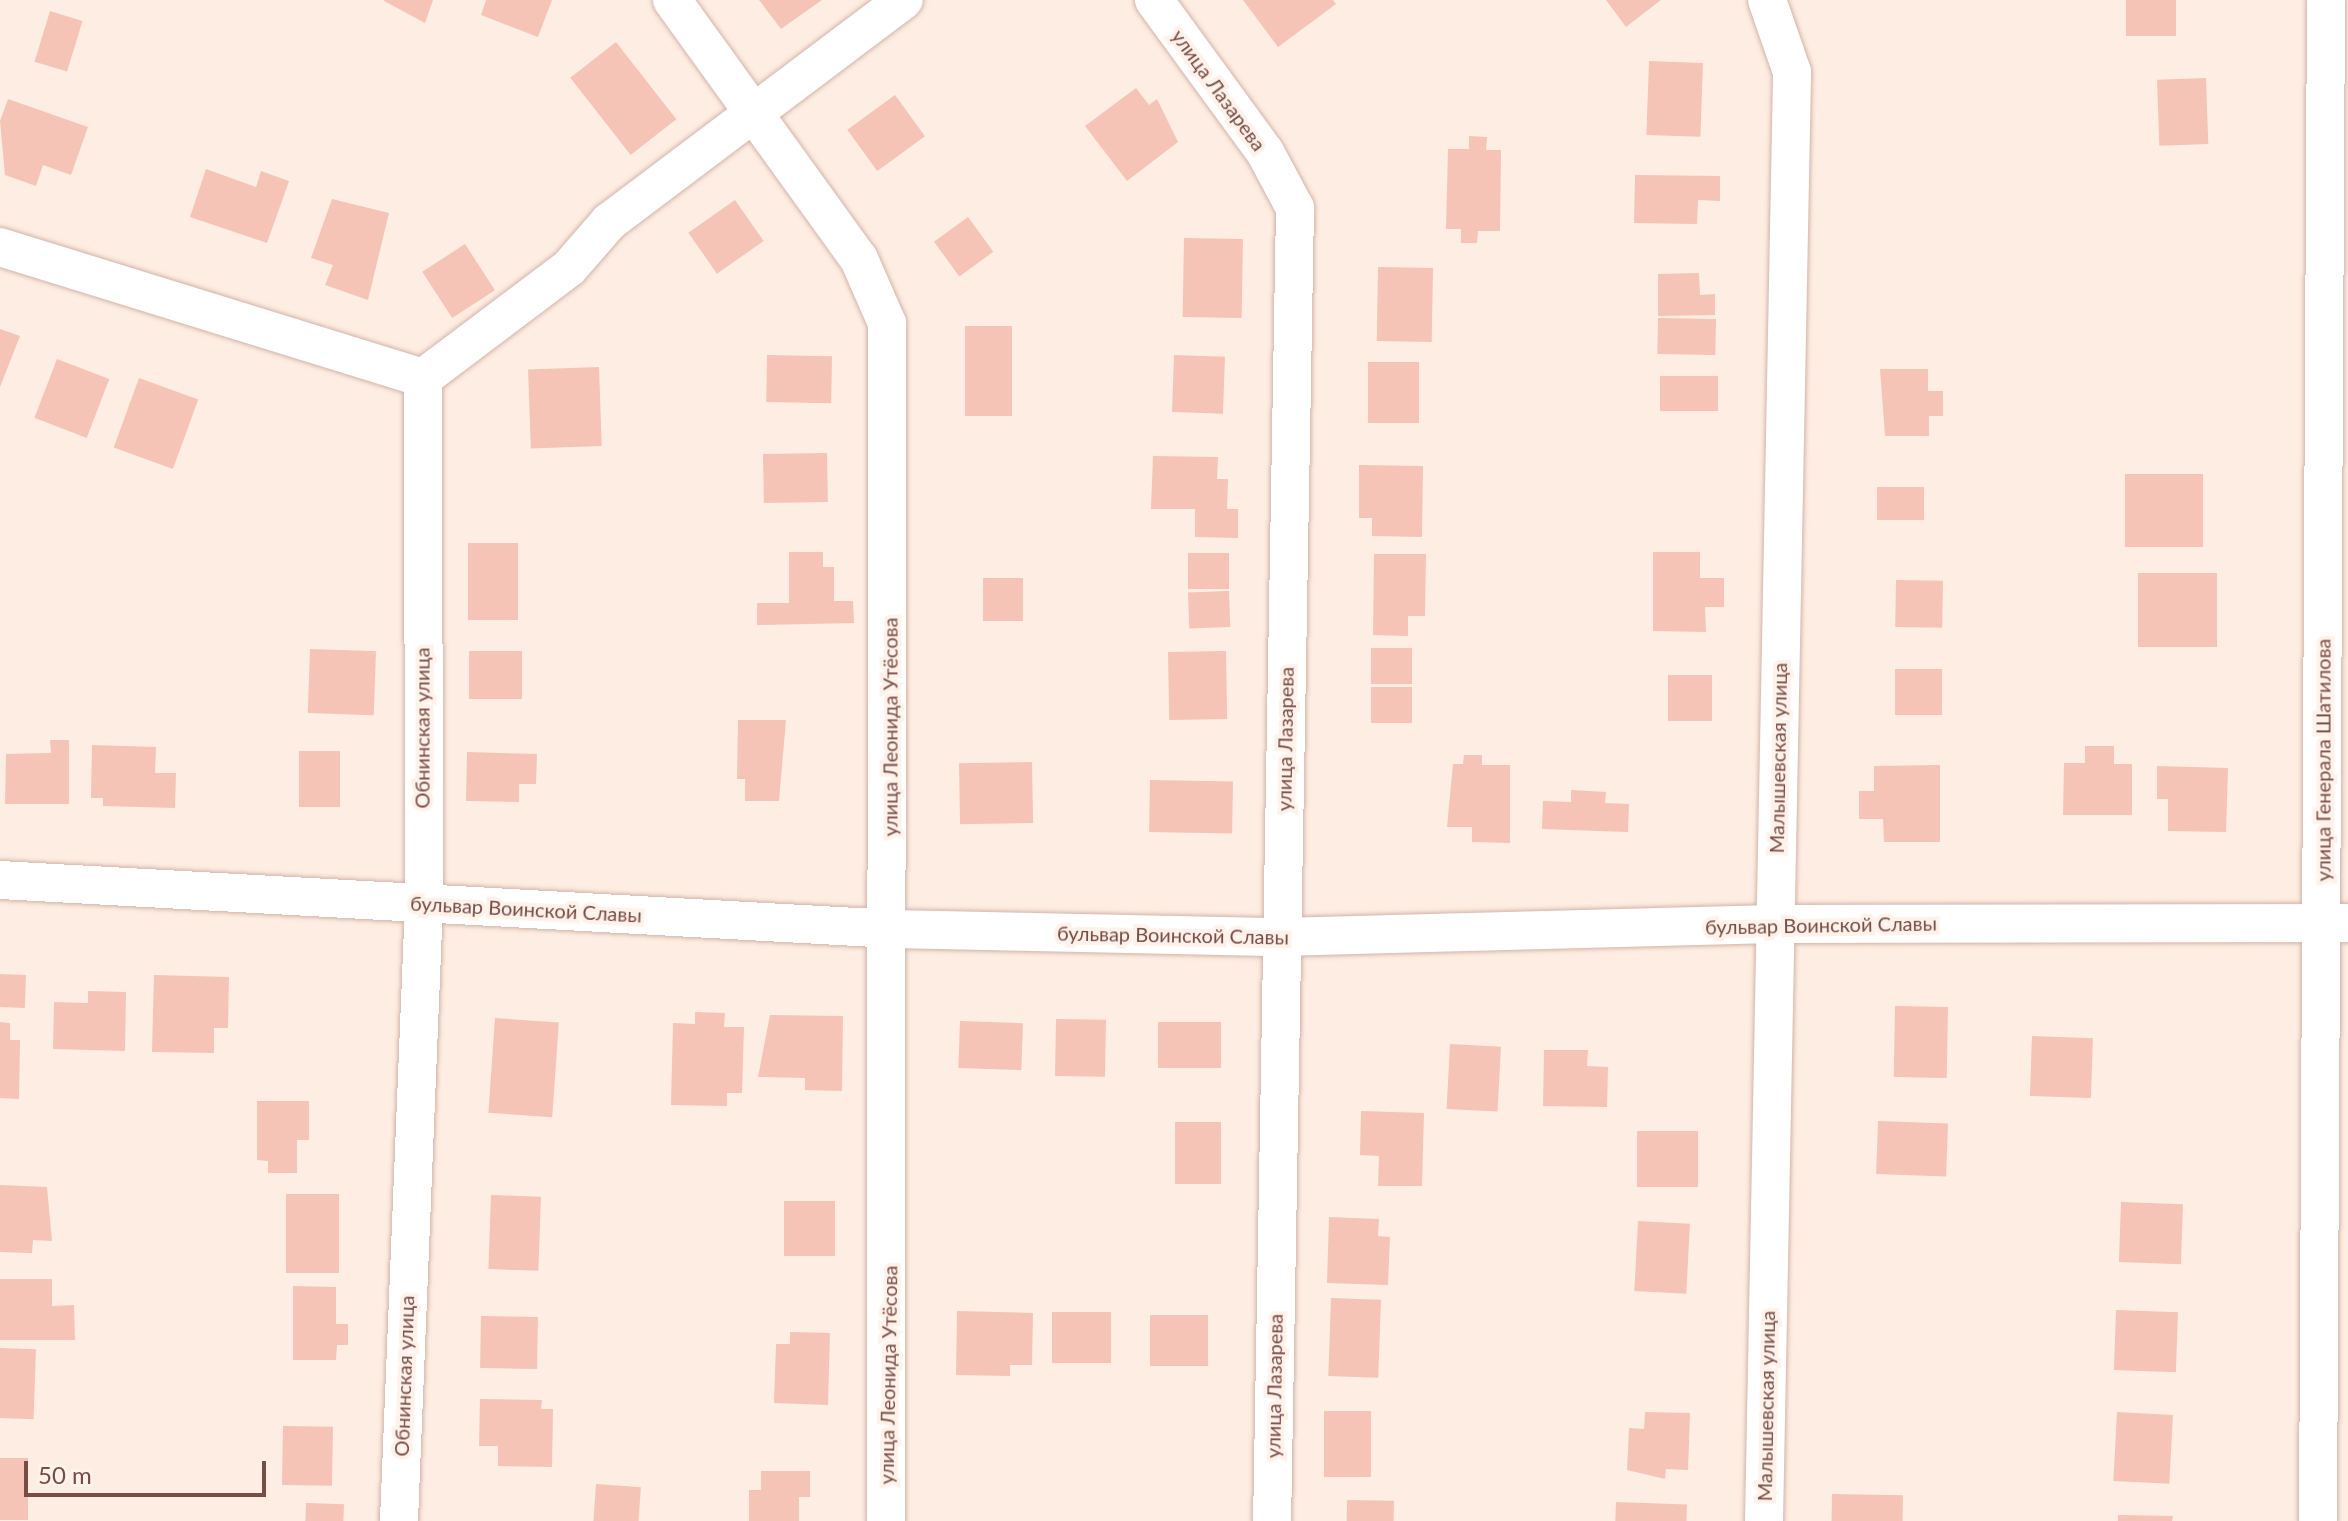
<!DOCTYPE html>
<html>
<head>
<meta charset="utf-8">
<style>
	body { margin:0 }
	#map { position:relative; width:2348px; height:1521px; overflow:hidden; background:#feede2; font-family:Lato,sans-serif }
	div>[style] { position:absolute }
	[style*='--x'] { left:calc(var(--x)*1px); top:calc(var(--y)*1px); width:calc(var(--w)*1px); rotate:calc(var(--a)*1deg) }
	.building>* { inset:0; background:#f6c3b7; transform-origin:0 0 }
	.roads { filter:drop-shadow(0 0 2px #d2b4aa) drop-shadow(0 0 2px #d2b4aa) }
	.street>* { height:38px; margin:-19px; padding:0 19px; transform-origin:19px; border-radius:19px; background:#fff }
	span { translate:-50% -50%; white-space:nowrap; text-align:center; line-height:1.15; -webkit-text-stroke:8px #fff2ea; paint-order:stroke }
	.street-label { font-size:20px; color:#784d46 }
	.scale { position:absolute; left:24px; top:1461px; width:242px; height:36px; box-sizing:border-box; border:4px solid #784d46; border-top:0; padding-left:10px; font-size:24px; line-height:28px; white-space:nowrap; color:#784d46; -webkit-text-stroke:6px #fff2ea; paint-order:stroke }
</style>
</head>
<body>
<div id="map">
	<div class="building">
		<i style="clip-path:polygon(433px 0,425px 23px,384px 1px,384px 0)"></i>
		<i style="clip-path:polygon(486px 0,552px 0,538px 37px,481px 15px)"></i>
		<i style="clip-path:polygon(759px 0,822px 0,781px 29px)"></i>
		<i style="clip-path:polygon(1243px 0,1333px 0,1336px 4px,1278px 47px)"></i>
		<i style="clip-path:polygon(1606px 0,1661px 0,1626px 27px)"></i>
		<i style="left:2126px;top:0;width:50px;height:36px"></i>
		<i style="left:50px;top:11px;width:34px;height:53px;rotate:17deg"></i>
		<i style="left:616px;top:42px;width:98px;height:58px;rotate:52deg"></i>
		<i style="left:1649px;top:61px;width:54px;height:74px;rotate:2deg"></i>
		<i style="left:2206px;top:78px;width:66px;height:49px;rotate:88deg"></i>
		<i style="clip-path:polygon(1136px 88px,1149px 105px,1157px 99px,1178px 142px,1127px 181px,1085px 126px)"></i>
		<i style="left:895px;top:95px;width:51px;height:59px;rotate:54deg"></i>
		<i style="clip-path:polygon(8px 99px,88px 127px,71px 175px,43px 165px,36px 186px,5px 175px,0 121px)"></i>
		<i style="clip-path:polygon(1469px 136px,1487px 137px,1486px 150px,1501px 150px,1500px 231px,1478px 231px,1477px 243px,1461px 243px,1461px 229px,1446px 229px,1448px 149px,1469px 149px)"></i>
		<i style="clip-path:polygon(206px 169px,256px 187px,261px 171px,289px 181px,267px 243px,190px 217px)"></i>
		<i style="clip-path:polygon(1635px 175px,1720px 176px,1720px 201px,1698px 200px,1697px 224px,1634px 223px)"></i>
		<i style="clip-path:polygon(332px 199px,389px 213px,368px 300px,325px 285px,333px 265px,311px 258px)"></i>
		<i style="left:735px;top:200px;width:50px;height:57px;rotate:55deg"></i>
		<i style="left:968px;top:217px;width:43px;height:42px;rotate:54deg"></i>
		<i style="left:1184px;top:238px;width:59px;height:79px;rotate:1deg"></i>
		<i style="left:465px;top:244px;width:55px;height:51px;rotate:57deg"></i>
		<i style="left:1378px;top:267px;width:55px;height:74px;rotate:1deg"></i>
		<i style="clip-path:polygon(1699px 273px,1700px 295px,1715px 294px,1715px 315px,1658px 316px,1658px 274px)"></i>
		<i style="left:1658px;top:318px;width:58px;height:36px;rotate:1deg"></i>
		<i style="left:965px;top:326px;width:47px;height:90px"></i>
		<i style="clip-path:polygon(0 329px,20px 336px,0 387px)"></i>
		<i style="left:767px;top:355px;width:65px;height:47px;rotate:1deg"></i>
		<i style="left:1174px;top:355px;width:51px;height:57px;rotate:2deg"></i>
		<i style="left:57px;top:359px;width:56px;height:63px;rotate:21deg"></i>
		<i style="left:1368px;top:362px;width:51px;height:61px"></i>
		<i style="left:599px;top:367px;width:79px;height:71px;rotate:88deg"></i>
		<i style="clip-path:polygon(1880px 369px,1928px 369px,1928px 391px,1943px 391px,1943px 416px,1929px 416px,1929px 436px,1885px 436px)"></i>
		<i style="left:1660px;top:376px;width:58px;height:35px"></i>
		<i style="left:139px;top:378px;width:63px;height:74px;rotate:20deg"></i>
		<i style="left:827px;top:453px;width:49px;height:64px;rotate:89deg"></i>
		<i style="clip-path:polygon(1153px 456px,1218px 457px,1217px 479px,1228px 479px,1227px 509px,1238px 509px,1238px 538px,1195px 537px,1195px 509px,1151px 509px)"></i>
		<i style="clip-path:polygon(1359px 465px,1423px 466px,1422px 537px,1372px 536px,1372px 518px,1359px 518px)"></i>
		<i style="left:2203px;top:474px;width:73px;height:78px;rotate:90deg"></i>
		<i style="left:1877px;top:487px;width:47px;height:33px"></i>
		<i style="left:468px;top:543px;width:50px;height:77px"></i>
		<i style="clip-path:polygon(789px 552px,823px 552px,823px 567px,834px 567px,834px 601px,853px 601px,854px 623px,757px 625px,757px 603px,789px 603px)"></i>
		<i style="clip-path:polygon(1653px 552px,1700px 552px,1700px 578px,1724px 578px,1724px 607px,1705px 607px,1706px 632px,1653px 631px)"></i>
		<i style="left:1188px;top:553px;width:41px;height:36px"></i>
		<i style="clip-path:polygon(1374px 554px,1426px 554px,1425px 616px,1408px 616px,1408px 636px,1373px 635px)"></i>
		<i style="left:2138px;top:573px;width:79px;height:74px"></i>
		<i style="left:983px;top:578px;width:40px;height:43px"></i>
		<i style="left:1896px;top:580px;width:47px;height:47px;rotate:1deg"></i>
		<i style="left:1229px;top:591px;width:36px;height:41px;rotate:88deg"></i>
		<i style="left:1412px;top:648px;width:36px;height:41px;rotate:90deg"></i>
		<i style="left:310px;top:649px;width:66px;height:64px;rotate:2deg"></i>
		<i style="left:469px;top:651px;width:53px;height:48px"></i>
		<i style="left:1226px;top:651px;width:68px;height:58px;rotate:89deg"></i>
		<i style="left:1895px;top:669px;width:47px;height:46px"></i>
		<i style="left:1668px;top:675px;width:44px;height:46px"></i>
		<i style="left:1412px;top:687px;width:36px;height:41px;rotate:90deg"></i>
		<i style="clip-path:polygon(738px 720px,786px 720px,779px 801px,745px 801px,745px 779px,737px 779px)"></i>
		<i style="clip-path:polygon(50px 740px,69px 740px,69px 804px,5px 804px,6px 754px,51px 753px)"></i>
		<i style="clip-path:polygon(92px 745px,156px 747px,155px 773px,176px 773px,175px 808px,103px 806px,103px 798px,91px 798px)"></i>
		<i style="clip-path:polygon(2085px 746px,2114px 746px,2114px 764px,2132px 764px,2132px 815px,2063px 815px,2064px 763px,2085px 763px)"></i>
		<i style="left:299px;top:751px;width:41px;height:56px"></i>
		<i style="clip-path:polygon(467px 752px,537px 754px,536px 784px,519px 784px,519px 802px,466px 801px)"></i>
		<i style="clip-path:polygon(1464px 755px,1482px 755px,1482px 765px,1510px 765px,1510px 843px,1472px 842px,1472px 827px,1447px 827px,1453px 764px,1463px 764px)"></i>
		<i style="left:1032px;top:762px;width:61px;height:73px;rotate:89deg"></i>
		<i style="clip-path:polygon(1940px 765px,1940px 842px,1884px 842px,1883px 819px,1859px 819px,1859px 791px,1874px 791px,1874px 766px)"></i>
		<i style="clip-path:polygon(2157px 766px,2228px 768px,2226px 832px,2168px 831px,2168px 799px,2157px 799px)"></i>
		<i style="left:1150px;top:780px;width:83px;height:52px;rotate:1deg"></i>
		<i style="clip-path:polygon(1571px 790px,1606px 792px,1605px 803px,1629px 804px,1628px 832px,1542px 829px,1543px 801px,1571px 802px)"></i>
		<i style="left:0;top:974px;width:26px;height:33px;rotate:2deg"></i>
		<i style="clip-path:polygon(154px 975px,229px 977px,228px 1028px,214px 1028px,214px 1053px,152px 1052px)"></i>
		<i style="clip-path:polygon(88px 991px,126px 992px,125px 1051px,53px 1049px,54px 1002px,88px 1003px)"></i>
		<i style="left:1895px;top:1006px;width:53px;height:71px;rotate:1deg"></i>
		<i style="clip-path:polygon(695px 1012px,725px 1013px,724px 1027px,744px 1027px,742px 1093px,727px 1093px,727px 1106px,671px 1105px,673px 1023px,695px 1024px)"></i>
		<i style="clip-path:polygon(770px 1015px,843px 1016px,842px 1091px,805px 1090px,805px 1078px,758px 1077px)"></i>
		<i style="left:495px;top:1018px;width:64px;height:95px;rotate:4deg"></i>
		<i style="left:1056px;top:1019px;width:50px;height:57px;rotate:1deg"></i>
		<i style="left:960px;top:1021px;width:63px;height:47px;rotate:2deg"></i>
		<i style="clip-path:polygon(0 1022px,10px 1023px,10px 1040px,20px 1040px,19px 1099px,0 1098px)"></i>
		<i style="left:1158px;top:1022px;width:63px;height:46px"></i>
		<i style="left:2032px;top:1036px;width:61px;height:60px;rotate:2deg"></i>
		<i style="left:1450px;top:1044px;width:51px;height:65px;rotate:3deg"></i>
		<i style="clip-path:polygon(1544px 1050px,1588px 1050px,1587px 1066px,1608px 1067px,1607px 1107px,1543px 1106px)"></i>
		<i style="clip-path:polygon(257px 1101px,309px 1101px,309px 1140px,297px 1140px,297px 1173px,268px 1173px,268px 1161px,257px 1160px)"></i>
		<i style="clip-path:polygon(1361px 1111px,1424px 1113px,1422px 1186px,1378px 1186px,1379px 1156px,1360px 1155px)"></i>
		<i style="left:1878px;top:1121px;width:70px;height:53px;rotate:2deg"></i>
		<i style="left:1175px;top:1122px;width:46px;height:62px"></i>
		<i style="left:1637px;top:1131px;width:61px;height:56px"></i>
		<i style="clip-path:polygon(0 1185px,47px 1187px,52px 1241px,33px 1240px,32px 1253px,0 1252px)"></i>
		<i style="left:286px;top:1194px;width:53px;height:79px"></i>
		<i style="left:491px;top:1195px;width:50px;height:74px;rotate:2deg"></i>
		<i style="left:784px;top:1201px;width:51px;height:55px"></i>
		<i style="left:2121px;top:1202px;width:62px;height:60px;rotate:2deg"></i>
		<i style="clip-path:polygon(1329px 1217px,1379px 1219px,1378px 1236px,1390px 1237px,1388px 1285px,1327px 1283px)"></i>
		<i style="left:1638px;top:1221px;width:52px;height:70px;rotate:3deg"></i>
		<i style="clip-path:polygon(0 1279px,52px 1279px,52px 1306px,74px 1305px,75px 1340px,0 1340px)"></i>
		<i style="clip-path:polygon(293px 1286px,336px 1287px,336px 1324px,348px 1324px,348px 1345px,337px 1345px,336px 1360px,293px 1360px)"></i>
		<i style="left:1331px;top:1298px;width:50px;height:78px;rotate:2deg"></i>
		<i style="left:2116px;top:1310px;width:62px;height:60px;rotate:2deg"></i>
		<i style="clip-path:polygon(957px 1311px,1033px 1313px,1032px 1365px,1010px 1365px,1010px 1376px,956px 1375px)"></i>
		<i style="left:1052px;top:1312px;width:59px;height:51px"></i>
		<i style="left:1150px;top:1315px;width:58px;height:51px"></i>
		<i style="left:481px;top:1316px;width:57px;height:52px;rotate:1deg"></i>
		<i style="clip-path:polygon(790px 1332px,830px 1333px,828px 1405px,774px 1403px,776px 1344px,790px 1344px)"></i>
		<i style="left:0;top:1348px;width:36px;height:70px;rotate:2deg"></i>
		<i style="clip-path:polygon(480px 1399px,542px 1400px,541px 1409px,553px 1409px,552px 1467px,498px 1466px,498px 1446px,479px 1446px)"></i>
		<i style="left:1371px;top:1411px;width:66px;height:47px;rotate:90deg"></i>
		<i style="clip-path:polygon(1645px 1412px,1690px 1413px,1688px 1470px,1666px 1469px,1665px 1479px,1627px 1470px,1629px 1428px,1644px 1429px)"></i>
		<i style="left:2117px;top:1412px;width:56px;height:69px;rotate:3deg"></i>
		<i style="left:283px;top:1426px;width:50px;height:59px;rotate:1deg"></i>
		<i style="left:0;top:1458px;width:28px;height:62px"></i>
		<i style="clip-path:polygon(761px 1471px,810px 1471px,810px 1497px,799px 1497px,799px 1521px,749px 1521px,749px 1490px,761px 1490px)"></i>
		<i style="left:596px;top:1484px;width:45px;height:37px;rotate:4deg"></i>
		<i style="left:1832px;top:1494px;width:71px;height:27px;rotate:1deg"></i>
		<i style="left:1347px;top:1500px;width:47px;height:21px;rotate:1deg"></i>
		<i style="left:1616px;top:1502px;width:71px;height:19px;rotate:2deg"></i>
		<i style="left:306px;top:1503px;width:38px;height:18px;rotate:2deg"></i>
		<i style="clip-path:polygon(2118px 1515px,2173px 1516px,2172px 1521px,2118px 1521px)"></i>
	</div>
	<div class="roads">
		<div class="street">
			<i style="--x:672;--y:0;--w:319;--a:54.2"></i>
			<i style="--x:859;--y:259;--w:70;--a:66.4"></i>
			<i style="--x:887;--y:323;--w:1198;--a:90.05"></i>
			<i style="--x:1154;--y:0;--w:188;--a:53.9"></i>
			<i style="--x:1265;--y:152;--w:64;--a:61.8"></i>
			<i style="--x:1295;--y:208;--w:1313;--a:91"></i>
			<i style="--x:0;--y:247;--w:443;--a:17.2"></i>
			<i style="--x:423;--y:378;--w:525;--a:89.89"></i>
			<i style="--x:424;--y:903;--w:619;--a:92.32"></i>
			<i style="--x:423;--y:378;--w:183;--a:-37"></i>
			<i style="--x:569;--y:268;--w:61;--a:-49"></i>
			<i style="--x:609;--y:222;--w:369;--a:-37"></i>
			<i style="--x:0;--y:880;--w:893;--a:3.14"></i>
			<i style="--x:892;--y:929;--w:389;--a:1.2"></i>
			<i style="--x:1281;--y:937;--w:493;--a:-1.5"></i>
			<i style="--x:1774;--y:924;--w:574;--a:-0.1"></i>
			<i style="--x:1764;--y:1521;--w:1449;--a:-88.89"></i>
			<i style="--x:1792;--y:72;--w:76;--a:-109.1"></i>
			<i style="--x:2318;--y:1521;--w:1521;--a:-89.7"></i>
		</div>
	</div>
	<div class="street-label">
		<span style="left:1219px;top:90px;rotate:54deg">улица Лазарева</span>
		<span style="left:890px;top:727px;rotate:-90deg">улица Леонида Утёсова</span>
		<span style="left:422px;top:728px;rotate:-90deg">Обнинская улица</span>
		<span style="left:1285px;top:739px;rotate:-89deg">улица Лазарева</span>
		<span style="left:1778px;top:758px;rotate:-89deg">Малышевская улица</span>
		<span style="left:2323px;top:760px;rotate:-90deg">улица Генерала Шатилова</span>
		<span style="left:526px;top:909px;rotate:3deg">бульвар Воинской Славы</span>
		<span style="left:1821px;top:925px;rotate:-1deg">бульвар Воинской Славы</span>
		<span style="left:1173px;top:935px;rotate:1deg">бульвар Воинской Славы</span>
		<span style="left:888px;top:1375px;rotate:-89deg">улица Леонида Утёсова</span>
		<span style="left:404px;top:1376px;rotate:-88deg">Обнинская улица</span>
		<span style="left:1274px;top:1386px;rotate:-89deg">улица Лазарева</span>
		<span style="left:1766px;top:1406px;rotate:-89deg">Малышевская улица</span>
	</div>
	<div class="scale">50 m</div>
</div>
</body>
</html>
